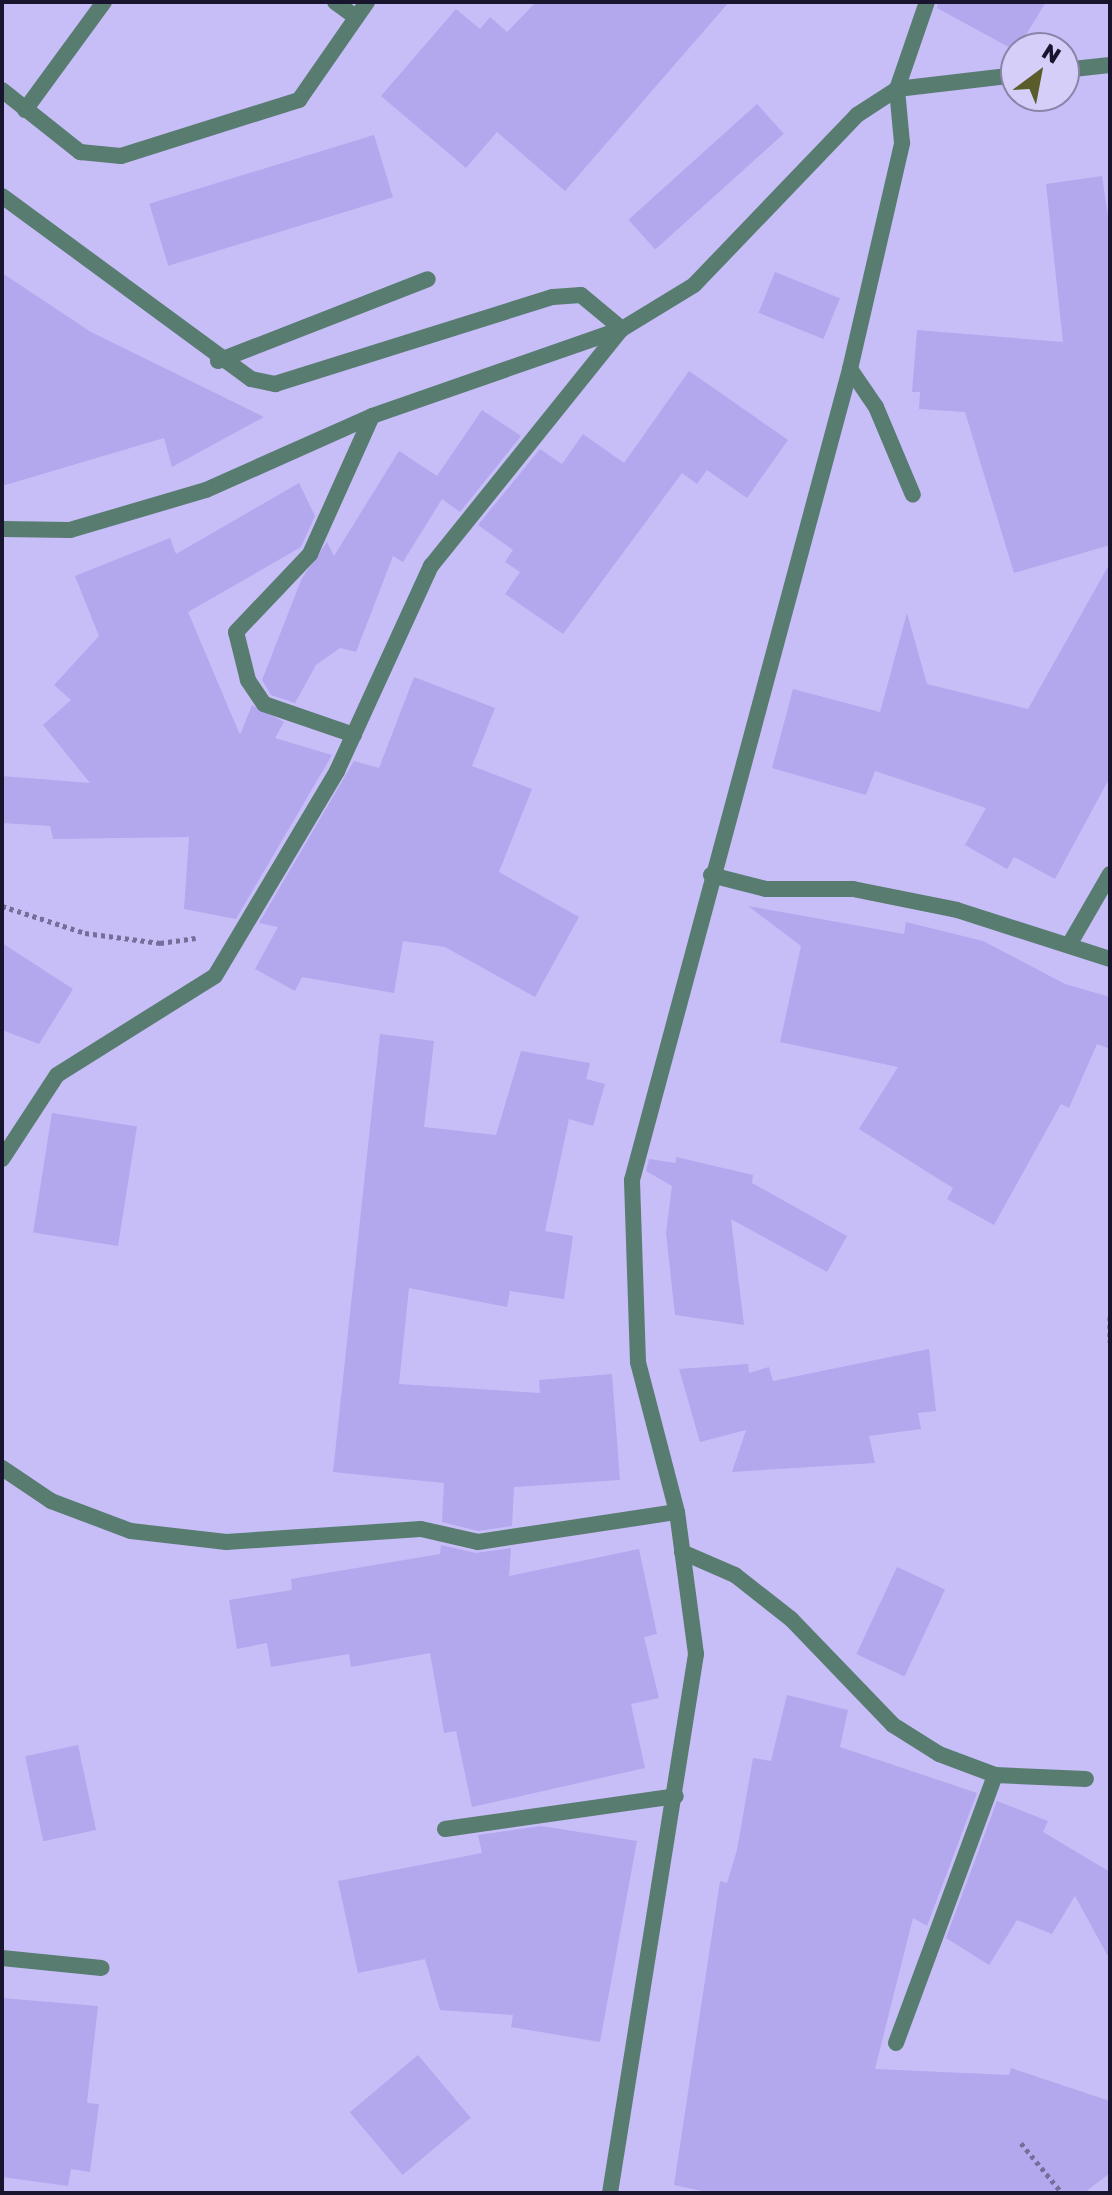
<!DOCTYPE html>
<html>
<head>
<meta charset="utf-8">
<style>
	body { margin:0 }
	#map { position:relative; width:1112px; height:2195px; overflow:hidden; background:#c7bef8; font-family:"Golos Text",sans-serif }
	div>[style] { position:absolute }
	[style*='--x'] { left:calc(var(--x)*1px); top:calc(var(--y)*1px); width:calc(var(--w)*1px); rotate:calc(var(--a)*1deg) }
	.building>* { inset:0; background:#b3a7ee; transform-origin:0 0 }
	.path>* { height:5px; margin-top:-2.5px; transform-origin:0; background:repeating-linear-gradient(90deg,#756e98 0 4px,transparent 0 8px) }
	.lane>* { height:16px; margin:-8px; padding:0 8px; transform-origin:8px; border-radius:8px; background:#587c70 }
	.street>* { height:16px; margin:-8px; padding:0 8px; transform-origin:8px; border-radius:8px; background:#587c70 }
	span { translate:-50% -50%; white-space:nowrap; text-align:center; line-height:1.15; -webkit-text-stroke:8px #d4cef9; paint-order:stroke }
	.frame { position:absolute; inset:0; border:4px solid #1a152f; pointer-events:none }
	.north { position:absolute; left:1000px; top:32px; width:80px; height:80px; box-sizing:border-box; background:#d4cef9; border:2px solid #8a84a8; border-radius:50%; rotate:32deg; font-size:22px; font-weight:700; line-height:32px; text-align:center; color:#1a152f }
	.north::after { content:''; display:block; margin:auto; width:28px; height:36px; background:#5a5c2a; clip-path:polygon(50% 0,100% 100%,50% 72%,0 100%) }
</style>
</head>
<body>
<div id="map">
	<div class="building">
		<i style="clip-path:polygon(536px 2px,729px 2px,565px 191px,497px 132px,466px 168px,381px 96px,456px 9px,480px 29px,490px 17px,507px 32px)"></i>
		<i style="clip-path:polygon(938px 2px,1046px 2px,1016px 51px,937px 8px)"></i>
		<i style="left:757px;top:104px;width:40px;height:173px;rotate:48deg"></i>
		<i style="left:374px;top:135px;width:65px;height:235px;rotate:73deg"></i>
		<i style="clip-path:polygon(1102px 176px,1110px 230px,1110px 545px,1014px 573px,965px 412px,919px 409px,920px 392px,912px 392px,917px 330px,1063px 342px,1046px 184px)"></i>
		<i style="left:775px;top:272px;width:70px;height:44px;rotate:22deg"></i>
		<i style="clip-path:polygon(2px 273px,91px 332px,264px 417px,172px 467px,164px 438px,2px 486px)"></i>
		<i style="clip-path:polygon(689px 371px,788px 440px,747px 498px,707px 470px,697px 484px,682px 473px,563px 634px,505px 594px,520px 572px,505px 562px,513px 550px,478px 525px,540px 449px,562px 464px,583px 434px,624px 463px)"></i>
		<i style="clip-path:polygon(482px 410px,521px 436px,460px 512px,442px 499px,403px 562px,393px 556px,356px 652px,340px 648px,316px 665px,295px 703px,271px 695px,262px 680px,302px 578px,327px 542px,334px 556px,399px 451px,437px 476px)"></i>
		<i style="clip-path:polygon(299px 483px,315px 516px,301px 547px,188px 612px,240px 735px,252px 705px,284px 722px,275px 738px,332px 755px,236px 919px,184px 909px,189px 837px,53px 839px,50px 826px,2px 823px,2px 776px,90px 783px,43px 725px,71px 700px,54px 685px,99px 636px,75px 576px,170px 538px,176px 554px)"></i>
		<i style="clip-path:polygon(1110px 563px,1110px 777px,1055px 879px,1014px 857px,1007px 869px,965px 845px,986px 808px,875px 771px,866px 795px,772px 768px,793px 689px,880px 712px,907px 613px,927px 684px,1028px 709px)"></i>
		<i style="clip-path:polygon(414px 677px,495px 708px,472px 766px,532px 789px,499px 872px,579px 917px,535px 997px,445px 947px,403px 941px,394px 993px,302px 977px,295px 991px,255px 969px,278px 927px,259px 923px,354px 761px,379px 768px)"></i>
		<i style="clip-path:polygon(748px 906px,904px 934px,906px 922px,983px 941px,1065px 984px,1110px 997px,1110px 1049px,1097px 1044px,1069px 1108px,1061px 1104px,994px 1225px,947px 1199px,953px 1188px,859px 1129px,898px 1067px,780px 1042px,801px 946px)"></i>
		<i style="clip-path:polygon(2px 943px,73px 989px,39px 1044px,2px 1030px)"></i>
		<i style="clip-path:polygon(380px 1034px,434px 1041px,424px 1127px,496px 1135px,521px 1051px,590px 1063px,586px 1079px,605px 1084px,593px 1126px,569px 1119px,545px 1231px,573px 1236px,564px 1299px,510px 1291px,507px 1307px,409px 1288px,399px 1384px,540px 1393px,539px 1380px,612px 1374px,620px 1480px,514px 1487px,512px 1526px,478px 1531px,442px 1522px,444px 1483px,333px 1472px)"></i>
		<i style="left:52px;top:1113px;width:86px;height:121px;rotate:9deg"></i>
		<i style="clip-path:polygon(676px 1157px,753px 1175px,752px 1183px,847px 1236px,827px 1272px,731px 1219px,744px 1325px,675px 1315px,666px 1233px,672px 1186px,646px 1171px,649px 1159px,676px 1163px)"></i>
		<i style="clip-path:polygon(929px 1349px,936px 1411px,918px 1413px,921px 1429px,869px 1436px,875px 1463px,732px 1472px,746px 1430px,700px 1442px,679px 1369px,748px 1364px,749px 1373px,769px 1367px,773px 1381px)"></i>
		<i style="clip-path:polygon(441px 1545px,476px 1553px,511px 1548px,509px 1576px,639px 1549px,657px 1634px,644px 1637px,659px 1698px,631px 1704px,645px 1768px,472px 1807px,456px 1731px,444px 1733px,430px 1653px,351px 1667px,349px 1654px,271px 1667px,267px 1643px,237px 1649px,229px 1600px,292px 1590px,291px 1579px,440px 1554px)"></i>
		<i style="left:897px;top:1567px;width:53px;height:96px;rotate:25deg"></i>
		<i style="clip-path:polygon(787px 1695px,848px 1710px,840px 1747px,977px 1793px,927px 1926px,913px 1918px,875px 2069px,1009px 2075px,1011px 2068px,1110px 2101px,1110px 2173px,1084px 2193px,711px 2193px,674px 2185px,720px 1881px,727px 1883px,737px 1850px,753px 1758px,771px 1761px)"></i>
		<i style="left:78px;top:1745px;width:87px;height:54px;rotate:78deg"></i>
		<i style="clip-path:polygon(997px 1801px,1048px 1821px,1043px 1832px,1110px 1872px,1110px 1960px,1075px 1896px,1052px 1934px,1017px 1920px,989px 1965px,946px 1938px)"></i>
		<i style="clip-path:polygon(541px 1826px,637px 1841px,600px 2042px,511px 2027px,513px 2015px,440px 2010px,425px 1959px,358px 1973px,338px 1881px,482px 1853px,478px 1835px)"></i>
		<i style="clip-path:polygon(2px 1998px,98px 2006px,87px 2103px,99px 2104px,90px 2172px,71px 2169px,68px 2186px,2px 2177px)"></i>
		<i style="left:418px;top:2055px;width:82px;height:89px;rotate:50deg"></i>
	</div>
	<div class="path">
		<i style="--x:2;--y:906;--w:87;--a:18"></i>
		<i style="--x:85;--y:933;--w:76;--a:7.6"></i>
		<i style="--x:160;--y:943;--w:36;--a:-8"></i>
		<i style="--x:1110;--y:1317;--w:25;--a:90"></i>
		<i style="--x:1021;--y:2143;--w:65;--a:50.6"></i>
	</div>
	<div class="lane">
		<i style="--x:335;--y:2;--w:26;--a:36"></i>
		<i style="--x:2;--y:90;--w:100;--a:38.5"></i>
		<i style="--x:80;--y:152;--w:41;--a:5.6"></i>
		<i style="--x:121;--y:156;--w:187;--a:-17.5"></i>
		<i style="--x:299;--y:100;--w:119;--a:-55.2"></i>
		<i style="--x:25;--y:110;--w:134;--a:-53.8"></i>
		<i style="--x:218;--y:361;--w:225;--a:-21.3"></i>
	</div>
	<div class="street">
		<i style="--x:1064;--y:70;--w:46;--a:-6.2"></i>
		<i style="--x:2;--y:196;--w:309;--a:36.3"></i>
		<i style="--x:251;--y:379;--w:25;--a:12"></i>
		<i style="--x:275;--y:384;--w:291;--a:-17.4"></i>
		<i style="--x:553;--y:297;--w:28;--a:-4"></i>
		<i style="--x:581;--y:295;--w:53;--a:39.7"></i>
		<i style="--x:850;--y:369;--w:46;--a:55.6"></i>
		<i style="--x:876;--y:407;--w:95;--a:67.2"></i>
		<i style="--x:2;--y:529;--w:68;--a:0.8"></i>
		<i style="--x:70;--y:530;--w:142;--a:-16.4"></i>
		<i style="--x:206;--y:490;--w:182;--a:-24"></i>
		<i style="--x:372;--y:416;--w:265;--a:-19.2"></i>
		<i style="--x:622;--y:329;--w:84;--a:-31.4"></i>
		<i style="--x:694;--y:285;--w:236;--a:-46.2"></i>
		<i style="--x:857;--y:115;--w:48;--a:-33"></i>
		<i style="--x:897;--y:89;--w:120;--a:-6.7"></i>
		<i style="--x:354;--y:735;--w:95;--a:-161"></i>
		<i style="--x:264;--y:704;--w:29;--a:-124"></i>
		<i style="--x:248;--y:680;--w:49;--a:-104"></i>
		<i style="--x:236;--y:632;--w:108;--a:-46.5"></i>
		<i style="--x:310;--y:554;--w:151;--a:-65.8"></i>
		<i style="--x:711;--y:875;--w:57;--a:14.3"></i>
		<i style="--x:766;--y:889;--w:87;--a:0"></i>
		<i style="--x:853;--y:889;--w:106;--a:11.4"></i>
		<i style="--x:957;--y:910;--w:161;--a:17.8"></i>
		<i style="--x:1069;--y:945;--w:82;--a:-60"></i>
		<i style="--x:2;--y:1159;--w:100;--a:-56.8"></i>
		<i style="--x:57;--y:1075;--w:186;--a:-32.1"></i>
		<i style="--x:215;--y:976;--w:239;--a:-59.2"></i>
		<i style="--x:337;--y:771;--w:226;--a:-65.4"></i>
		<i style="--x:431;--y:566;--w:303;--a:-51.2"></i>
		<i style="--x:2;--y:1468;--w:59;--a:34"></i>
		<i style="--x:51;--y:1501;--w:85;--a:20.6"></i>
		<i style="--x:131;--y:1531;--w:96;--a:6.6"></i>
		<i style="--x:226;--y:1542;--w:195;--a:-3.8"></i>
		<i style="--x:421;--y:1529;--w:58;--a:12.8"></i>
		<i style="--x:478;--y:1542;--w:201;--a:-8.6"></i>
		<i style="--x:682;--y:1552;--w:58;--a:23.5"></i>
		<i style="--x:735;--y:1575;--w:71;--a:38.2"></i>
		<i style="--x:791;--y:1619;--w:147;--a:46.1"></i>
		<i style="--x:893;--y:1725;--w:54;--a:32.2"></i>
		<i style="--x:939;--y:1754;--w:60;--a:20.6"></i>
		<i style="--x:995;--y:1775;--w:91;--a:2.5"></i>
		<i style="--x:445;--y:1829;--w:233;--a:-8.1"></i>
		<i style="--x:2;--y:1958;--w:100;--a:5.7"></i>
		<i style="--x:896;--y:2043;--w:286;--a:-69.7"></i>
		<i style="--x:610;--y:2193;--w:546;--a:-80.93"></i>
		<i style="--x:696;--y:1654;--w:143;--a:-97.6"></i>
		<i style="--x:677;--y:1512;--w:155;--a:-104.6"></i>
		<i style="--x:638;--y:1362;--w:182;--a:-91.9"></i>
		<i style="--x:632;--y:1180;--w:840;--a:-74.95"></i>
		<i style="--x:850;--y:369;--w:232;--a:-77"></i>
		<i style="--x:902;--y:143;--w:54;--a:-95.3"></i>
		<i style="--x:897;--y:89;--w:92;--a:-71"></i>
	</div>
	<div class="frame"></div>
	<div class="north">N</div>
</div>
</body>
</html>
